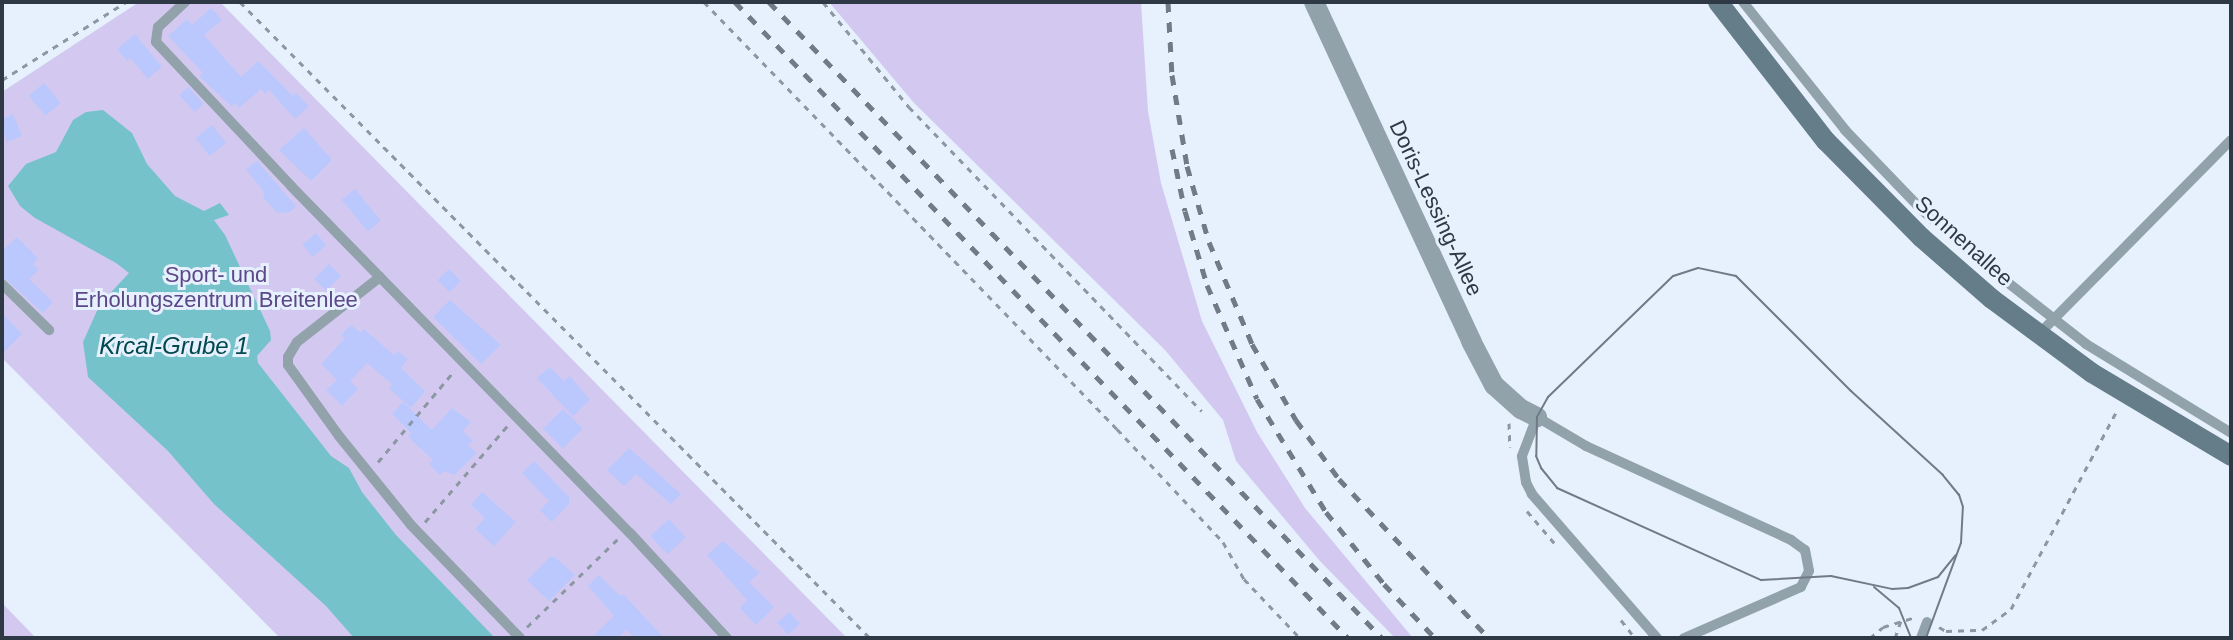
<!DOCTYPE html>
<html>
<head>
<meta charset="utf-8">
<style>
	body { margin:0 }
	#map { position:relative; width:2233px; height:640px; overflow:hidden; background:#e6f1fd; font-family:Helvetica,sans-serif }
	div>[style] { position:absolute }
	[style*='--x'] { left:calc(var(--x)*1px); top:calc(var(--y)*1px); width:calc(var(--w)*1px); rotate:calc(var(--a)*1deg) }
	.green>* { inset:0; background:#d3c9f0 }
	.water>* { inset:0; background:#76c2ca }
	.building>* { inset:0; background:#bac8fd; transform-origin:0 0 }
	.path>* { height:3px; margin-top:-1.5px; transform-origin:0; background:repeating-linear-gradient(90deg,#8c97a3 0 6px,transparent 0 12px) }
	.lane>* { height:10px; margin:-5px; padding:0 5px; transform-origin:5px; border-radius:5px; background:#91a2aa }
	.street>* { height:20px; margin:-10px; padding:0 10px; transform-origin:10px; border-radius:10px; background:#91a2aa }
	.secondary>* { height:20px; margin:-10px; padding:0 10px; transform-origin:10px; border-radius:10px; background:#647d89 }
	.tram>* { height:2px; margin:-1px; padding:0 1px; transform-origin:1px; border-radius:1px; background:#707b87 }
	.rail>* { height:5px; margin-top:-2.5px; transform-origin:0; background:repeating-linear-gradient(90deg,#707b87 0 10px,transparent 0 20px) }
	span { translate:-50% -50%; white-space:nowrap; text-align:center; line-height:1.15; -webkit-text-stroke:6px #e6f1fd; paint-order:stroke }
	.street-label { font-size:22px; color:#2e3945 }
	.park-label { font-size:22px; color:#5c4789 }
	.water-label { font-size:24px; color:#00494f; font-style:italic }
	.frame { position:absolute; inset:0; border:4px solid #2e3945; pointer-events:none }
</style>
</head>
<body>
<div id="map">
	<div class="green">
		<i style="clip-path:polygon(139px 2px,220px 2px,847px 638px,280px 638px,2px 358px,2px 92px)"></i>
		<i style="clip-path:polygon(829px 2px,1141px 2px,1148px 111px,1161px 183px,1202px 321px,1257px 432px,1305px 508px,1413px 638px,1395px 638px,1319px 560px,1236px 461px,1223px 420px,1165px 350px,914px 103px)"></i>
		<i style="clip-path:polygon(2px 603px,36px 638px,2px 638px)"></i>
	</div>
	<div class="water">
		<i style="clip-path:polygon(103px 110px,132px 133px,147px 164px,175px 196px,204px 211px,220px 203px,229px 215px,214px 220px,225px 235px,270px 331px,271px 340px,257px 356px,258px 363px,331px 456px,349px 468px,362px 492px,396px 535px,495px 638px,354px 638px,326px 606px,214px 504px,168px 451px,88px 377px,83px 342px,100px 304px,129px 273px,116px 263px,35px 218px,20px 206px,8px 186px,26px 164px,56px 152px,73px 120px,86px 112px)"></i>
	</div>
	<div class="building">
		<i style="clip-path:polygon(211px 8px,222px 20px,204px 35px,241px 77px,258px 61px,293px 96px,296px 93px,309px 106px,295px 119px,269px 90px,265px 94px,261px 89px,239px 108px,235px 103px,231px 106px,199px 76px,203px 73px,168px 36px,187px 19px,192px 25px)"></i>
		<i style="clip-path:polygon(135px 34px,162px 67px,148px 79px,130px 58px,127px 61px,117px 49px)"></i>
		<i style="left:44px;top:83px;width:26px;height:20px;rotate:50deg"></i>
		<i style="left:188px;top:87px;width:23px;height:12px;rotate:47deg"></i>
		<i style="clip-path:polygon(13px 114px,22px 136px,6px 142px,2px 119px)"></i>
		<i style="left:212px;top:125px;width:23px;height:21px;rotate:52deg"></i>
		<i style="clip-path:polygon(304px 128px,332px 160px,311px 181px,279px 150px)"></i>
		<i style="clip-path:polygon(257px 161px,296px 206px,290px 212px,277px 213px,264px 198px,263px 191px,246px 169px)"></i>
		<i style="left:355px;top:189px;width:41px;height:17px;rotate:51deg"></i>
		<i style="left:316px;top:233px;width:16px;height:18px;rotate:50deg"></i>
		<i style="clip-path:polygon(17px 237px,38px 258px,33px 264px,39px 270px,29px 279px,53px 302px,43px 313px,2px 276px,2px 251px)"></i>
		<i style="left:329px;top:264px;width:17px;height:21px;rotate:45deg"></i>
		<i style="left:449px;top:269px;width:17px;height:16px;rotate:45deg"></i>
		<i style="clip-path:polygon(450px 300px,501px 345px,481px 364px,433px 317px)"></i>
		<i style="clip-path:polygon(2px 313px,22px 334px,2px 354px)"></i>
		<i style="clip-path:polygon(351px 325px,361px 333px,364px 329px,394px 355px,398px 351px,408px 359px,401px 368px,425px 391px,411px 408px,389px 388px,392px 384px,367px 363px,350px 381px,358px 389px,342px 406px,326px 390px,337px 380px,321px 364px,345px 338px,341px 335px)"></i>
		<i style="clip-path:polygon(550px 367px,564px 381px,570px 376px,590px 400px,573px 416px,537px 378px)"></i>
		<i style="clip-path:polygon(403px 402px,432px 430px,452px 408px,471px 422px,463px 431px,473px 441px,468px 445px,477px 453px,454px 475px,444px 471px,440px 475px,429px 464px,433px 460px,408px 437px,411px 433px,392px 414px)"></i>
		<i style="left:563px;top:409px;width:28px;height:28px;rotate:45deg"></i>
		<i style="clip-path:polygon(629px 448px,681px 494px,671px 504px,636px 474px,624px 486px,607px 470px)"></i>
		<i style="clip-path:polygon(534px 461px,569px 497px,569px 504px,552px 522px,540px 510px,549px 501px,522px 473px)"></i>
		<i style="clip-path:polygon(482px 492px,516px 522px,494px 546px,475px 529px,485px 518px,471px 505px)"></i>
		<i style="left:669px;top:519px;width:25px;height:25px;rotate:48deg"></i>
		<i style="clip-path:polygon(723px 541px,760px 573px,749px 582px,774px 607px,756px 625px,740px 608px,747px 600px,707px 555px)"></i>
		<i style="clip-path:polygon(550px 557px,555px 557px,575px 575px,549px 601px,527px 580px)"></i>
		<i style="clip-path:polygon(599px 575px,620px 596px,623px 594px,664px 638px,635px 638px,626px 630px,618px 638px,591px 638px,614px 616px,588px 586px)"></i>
		<i style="left:789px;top:612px;width:16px;height:16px;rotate:47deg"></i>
	</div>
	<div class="path">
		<i style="--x:240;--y:2;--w:895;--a:45.27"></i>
		<i style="--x:704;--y:2;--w:594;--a:45.95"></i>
		<i style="--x:1117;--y:429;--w:155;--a:46.8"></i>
		<i style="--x:1223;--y:542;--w:43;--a:60.4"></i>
		<i style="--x:1244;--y:579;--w:81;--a:46.5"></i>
		<i style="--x:823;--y:2;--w:136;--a:50.7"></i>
		<i style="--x:909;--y:107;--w:422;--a:46.1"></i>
		<i style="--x:2;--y:80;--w:146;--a:-32.2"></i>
		<i style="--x:1509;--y:423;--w:24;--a:88"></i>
		<i style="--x:378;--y:462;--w:120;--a:-50.1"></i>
		<i style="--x:1527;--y:511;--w:45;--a:49.5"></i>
		<i style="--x:425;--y:522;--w:128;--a:-49.4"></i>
		<i style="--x:1621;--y:620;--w:23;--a:52"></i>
		<i style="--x:527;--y:627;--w:128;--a:-44.1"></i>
		<i style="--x:1939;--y:627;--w:8;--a:30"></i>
		<i style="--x:1946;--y:631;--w:36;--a:-2"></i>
		<i style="--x:1982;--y:630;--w:36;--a:-36"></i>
		<i style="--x:2011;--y:609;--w:227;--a:-61.9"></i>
		<i style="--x:1870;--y:638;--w:17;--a:-40"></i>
		<i style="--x:1883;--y:627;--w:31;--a:-17"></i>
		<i style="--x:1895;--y:638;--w:18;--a:-71"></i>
	</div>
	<div class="lane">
		<i style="--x:185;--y:2;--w:37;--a:137"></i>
		<i style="--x:158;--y:27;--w:15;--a:98"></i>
		<i style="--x:156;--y:42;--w:197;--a:46.8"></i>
		<i style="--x:291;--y:186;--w:485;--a:45.7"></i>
		<i style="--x:630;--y:533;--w:143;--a:47.3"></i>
		<i style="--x:1743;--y:2;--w:164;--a:51.4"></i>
		<i style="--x:1845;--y:130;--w:111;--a:46.1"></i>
		<i style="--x:1922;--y:210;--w:76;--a:41.3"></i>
		<i style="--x:1979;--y:260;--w:136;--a:38.1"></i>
		<i style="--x:2086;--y:344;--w:170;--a:31.5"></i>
		<i style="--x:380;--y:277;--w:105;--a:141.9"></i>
		<i style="--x:297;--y:342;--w:17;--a:121"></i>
		<i style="--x:288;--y:357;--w:8;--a:90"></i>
		<i style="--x:288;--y:365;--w:87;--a:54.3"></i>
		<i style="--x:339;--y:436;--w:114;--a:51"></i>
		<i style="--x:411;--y:525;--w:157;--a:46"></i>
		<i style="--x:2;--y:284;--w:66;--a:44.4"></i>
		<i style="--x:2038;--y:335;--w:274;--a:-45.3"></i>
		<i style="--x:1657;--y:638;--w:191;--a:-131"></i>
		<i style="--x:1532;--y:494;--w:13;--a:-117"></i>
		<i style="--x:1526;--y:482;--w:26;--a:-99"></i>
		<i style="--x:1522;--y:456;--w:42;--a:-69"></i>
		<i style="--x:1537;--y:417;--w:57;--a:30.6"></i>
		<i style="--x:1586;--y:446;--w:226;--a:24.6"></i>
		<i style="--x:1791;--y:540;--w:17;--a:36"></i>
		<i style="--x:1805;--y:550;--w:21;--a:79"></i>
		<i style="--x:1809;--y:571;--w:18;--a:117"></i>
		<i style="--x:1801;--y:587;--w:128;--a:156.4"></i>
		<i style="--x:1921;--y:638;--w:17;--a:-69"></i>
	</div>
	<div class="street">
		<i style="--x:1314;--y:2;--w:374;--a:65.1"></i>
		<i style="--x:1471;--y:341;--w:50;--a:62.4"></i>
		<i style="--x:1494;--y:385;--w:36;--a:42"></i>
		<i style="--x:1521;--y:409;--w:18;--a:27"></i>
	</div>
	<div class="secondary">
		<i style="--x:1718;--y:2;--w:176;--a:52.2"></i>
		<i style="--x:1826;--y:141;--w:136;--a:45.3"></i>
		<i style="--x:1922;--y:238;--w:93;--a:41.1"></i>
		<i style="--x:1992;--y:299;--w:124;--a:36.5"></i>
		<i style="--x:2092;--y:373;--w:162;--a:30.8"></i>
	</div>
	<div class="tram">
		<i style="--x:1874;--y:587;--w:33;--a:40"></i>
		<i style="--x:1899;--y:608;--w:32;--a:68"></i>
		<i style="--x:1926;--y:638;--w:101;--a:-69.8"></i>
		<i style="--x:1961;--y:543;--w:36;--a:-87"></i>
		<i style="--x:1963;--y:507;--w:13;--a:-108"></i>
		<i style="--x:1959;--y:495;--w:26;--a:-129"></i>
		<i style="--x:1943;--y:475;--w:125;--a:-137.6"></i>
		<i style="--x:1851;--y:391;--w:163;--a:-135"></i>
		<i style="--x:1736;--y:276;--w:39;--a:-168"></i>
		<i style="--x:1698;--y:268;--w:26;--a:162"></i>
		<i style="--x:1673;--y:276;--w:174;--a:135.9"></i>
		<i style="--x:1548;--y:397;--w:23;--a:119"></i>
		<i style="--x:1537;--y:417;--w:39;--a:91"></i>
		<i style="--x:1536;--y:456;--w:13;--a:67"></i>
		<i style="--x:1541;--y:468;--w:26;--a:51"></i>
		<i style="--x:1557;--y:488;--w:224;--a:24.3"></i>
		<i style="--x:1761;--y:580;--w:70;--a:-3.3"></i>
		<i style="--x:1831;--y:576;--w:62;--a:12"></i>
		<i style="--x:1892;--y:589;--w:16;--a:-4"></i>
		<i style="--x:1908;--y:588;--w:32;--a:-20"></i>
		<i style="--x:1938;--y:577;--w:28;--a:-51"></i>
	</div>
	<div class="rail">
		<i style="--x:735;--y:2;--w:883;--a:46.05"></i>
		<i style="--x:769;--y:2;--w:883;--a:46.05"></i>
		<i style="--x:1168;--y:2;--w:73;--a:86.9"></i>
		<i style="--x:1172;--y:75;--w:92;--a:80.6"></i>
		<i style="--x:1187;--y:166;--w:79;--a:73.9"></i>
		<i style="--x:1209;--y:242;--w:111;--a:67.1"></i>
		<i style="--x:1252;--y:344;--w:88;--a:59.9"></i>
		<i style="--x:1296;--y:420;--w:73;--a:53.9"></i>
		<i style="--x:1339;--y:479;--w:219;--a:46.7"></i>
		<i style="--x:1172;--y:149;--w:63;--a:78.2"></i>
		<i style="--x:1185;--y:211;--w:77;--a:73.4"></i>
		<i style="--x:1207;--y:285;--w:124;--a:66.3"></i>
		<i style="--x:1257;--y:399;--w:132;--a:58.6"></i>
		<i style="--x:1326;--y:512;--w:92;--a:51.1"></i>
		<i style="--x:1384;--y:584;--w:74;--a:46.6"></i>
	</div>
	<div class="street-label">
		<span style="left:1436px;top:208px;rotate:65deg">Doris-Lessing-Allee</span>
		<span style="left:1964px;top:241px;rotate:42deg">Sonnenallee</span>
	</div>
	<div class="park-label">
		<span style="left:216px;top:287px">Sport- und<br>Erholungszentrum Breitenlee</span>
	</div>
	<div class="water-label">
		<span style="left:174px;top:346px">Krcal-Grube 1</span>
	</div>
	<div class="frame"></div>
</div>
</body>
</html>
